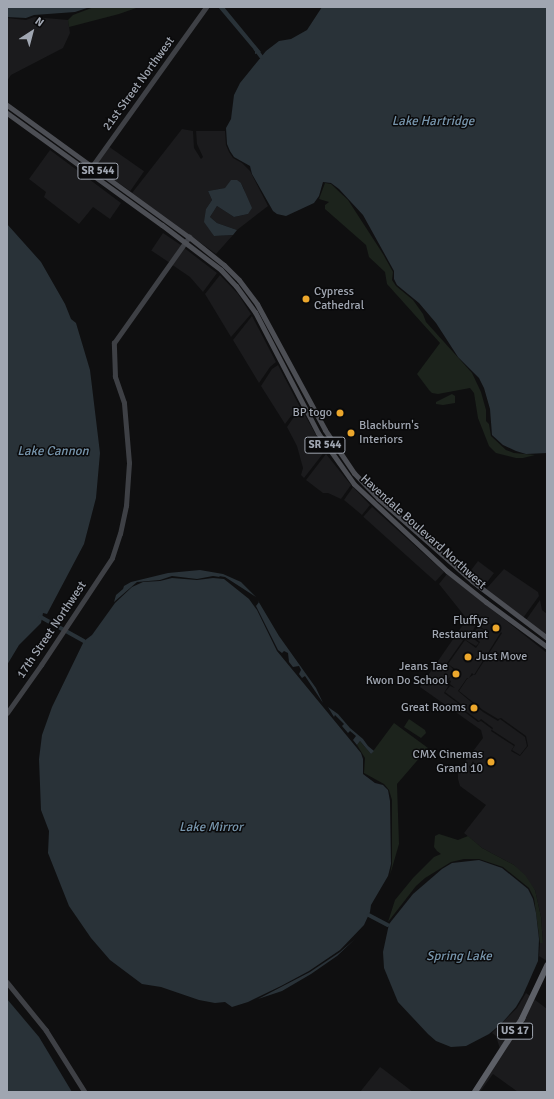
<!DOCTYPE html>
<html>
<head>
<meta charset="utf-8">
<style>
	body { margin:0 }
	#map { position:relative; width:554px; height:1099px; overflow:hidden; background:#0f0f10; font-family:Signika,sans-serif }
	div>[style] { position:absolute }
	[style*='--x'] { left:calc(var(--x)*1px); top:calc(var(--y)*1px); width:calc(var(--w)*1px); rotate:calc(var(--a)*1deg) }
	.built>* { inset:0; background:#1b1b1d; transform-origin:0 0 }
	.green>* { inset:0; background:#1c231c }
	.water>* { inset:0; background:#293238 }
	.canal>* { height:3.5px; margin:-1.75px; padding:0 1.75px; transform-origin:1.75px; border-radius:1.75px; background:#293238 }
	.secondary>* { height:4.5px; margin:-2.25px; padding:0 2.25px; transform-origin:2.25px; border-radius:2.25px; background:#3e4045 }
	.primary>* { height:5px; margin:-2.5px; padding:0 2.5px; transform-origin:2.5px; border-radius:2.5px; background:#4c4e54 }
	.highway>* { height:5.5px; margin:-2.75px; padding:0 2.75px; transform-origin:2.75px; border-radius:2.75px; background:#5c5f66 }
	.dots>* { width:11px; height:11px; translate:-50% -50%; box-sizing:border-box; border:2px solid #0a0a0b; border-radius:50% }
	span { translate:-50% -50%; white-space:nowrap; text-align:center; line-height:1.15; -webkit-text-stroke:3px #0a0a0b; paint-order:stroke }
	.shield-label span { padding:1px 3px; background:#0a0a0b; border:1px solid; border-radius:3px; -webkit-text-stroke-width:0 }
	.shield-label { font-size:11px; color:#a0a6b1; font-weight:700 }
	.street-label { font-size:12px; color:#a0a6b1 }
	.poi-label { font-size:12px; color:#a0a6b1 }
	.left { translate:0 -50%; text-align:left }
	.right { translate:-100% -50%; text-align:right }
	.water-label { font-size:13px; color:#7795ac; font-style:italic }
	.frame { position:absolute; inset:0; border:8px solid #a0a6b1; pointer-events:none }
	.north { position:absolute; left:12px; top:12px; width:40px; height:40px; -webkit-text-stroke:3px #0a0a0b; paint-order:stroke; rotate:36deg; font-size:11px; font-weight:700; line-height:16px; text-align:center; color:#a0a6b1 }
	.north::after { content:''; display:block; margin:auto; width:14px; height:18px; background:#a0a6b1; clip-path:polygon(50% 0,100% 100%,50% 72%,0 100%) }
</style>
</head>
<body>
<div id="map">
	<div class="built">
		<i style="clip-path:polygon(34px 17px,68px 20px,70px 33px,63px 48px,11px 75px,7px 81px,7px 18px,26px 20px)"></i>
		<i style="clip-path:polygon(182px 129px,193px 131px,194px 148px,201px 159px,203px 157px,197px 144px,196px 131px,225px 131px,226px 145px,229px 152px,233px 158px,242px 163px,250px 171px,268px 206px,237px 230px,217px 223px,210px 217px,217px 206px,234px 217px,248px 214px,244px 189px,241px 183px,225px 188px,208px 191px,212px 200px,206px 209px,214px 236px,233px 235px,216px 254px,132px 193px)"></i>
		<i style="left:108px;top:146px;width:44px;height:24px;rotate:35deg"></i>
		<i style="clip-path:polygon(50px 150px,121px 203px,110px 219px,93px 207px,79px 224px,44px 197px,46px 192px,29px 179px)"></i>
		<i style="left:163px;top:233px;width:22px;height:21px;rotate:34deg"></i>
		<i style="clip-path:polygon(183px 247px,217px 273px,203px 292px,190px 277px,171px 264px)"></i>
		<i style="clip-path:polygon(220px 275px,238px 294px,251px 314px,231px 337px,205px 294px)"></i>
		<i style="clip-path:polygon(252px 316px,276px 362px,270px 367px,259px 383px,233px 340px)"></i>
		<i style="clip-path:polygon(278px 365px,300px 407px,294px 412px,285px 424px,261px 386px,272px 369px)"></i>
		<i style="clip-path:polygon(302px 410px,325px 451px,304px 478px,301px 475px,303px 468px,297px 446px,287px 427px,296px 414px)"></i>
		<i style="clip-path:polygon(326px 454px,351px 485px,341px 499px,328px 493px,323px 493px,306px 480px)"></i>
		<i style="clip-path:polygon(353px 487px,370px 505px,362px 515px,344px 500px)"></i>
		<i style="left:372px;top:507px;width:97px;height:13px;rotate:42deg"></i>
		<i style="left:478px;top:561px;width:20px;height:17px;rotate:37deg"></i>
		<i style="clip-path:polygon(504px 569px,538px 592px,539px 596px,523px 618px,486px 589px)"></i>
		<i style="clip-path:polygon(evenodd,447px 574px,547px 653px,547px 961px,539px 956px,540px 943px,543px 943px,541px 917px,535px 890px,514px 865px,482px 848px,464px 833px,486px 805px,460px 786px,458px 779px,458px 771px,483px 738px,481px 730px,420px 687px,467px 619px,439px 584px,447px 574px,480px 617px,482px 617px,502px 633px,475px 675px,473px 675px,467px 679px,459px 691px,483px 710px,498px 719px,501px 718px,526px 736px,528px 746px,520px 756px,511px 751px,514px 746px,491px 731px,492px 729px,481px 721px,478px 722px,458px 707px,459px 704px,444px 693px,449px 685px,448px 679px,456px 672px,447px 663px,464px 639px,476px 646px,479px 643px,470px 636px,480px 617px)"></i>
		<i style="clip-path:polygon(540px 600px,542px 610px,547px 614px,547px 635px,526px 620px)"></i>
		<i style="clip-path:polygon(482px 618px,501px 632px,474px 675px,472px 673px,469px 678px,467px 678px,458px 691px,483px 712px,498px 721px,500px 719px,525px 737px,527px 746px,520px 755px,512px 750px,515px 745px,492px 730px,493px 728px,481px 719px,479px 721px,459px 706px,461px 704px,445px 692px,450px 686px,455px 688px,450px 684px,451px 681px,449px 680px,451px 676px,453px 678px,458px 671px,448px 664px,465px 640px,476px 648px,480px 642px,472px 635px,478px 627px,486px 631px,477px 624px)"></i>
		<i style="clip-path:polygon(526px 993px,532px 997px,500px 1049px,496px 1036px,492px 1033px,517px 1008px)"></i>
		<i style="clip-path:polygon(534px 999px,547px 1009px,547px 1092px,518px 1092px,493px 1074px,480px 1092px,477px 1092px)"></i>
		<i style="clip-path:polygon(380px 1067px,383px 1069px,413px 1092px,360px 1092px)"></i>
	</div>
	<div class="green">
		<i style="clip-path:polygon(94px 7px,139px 7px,119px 14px,69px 27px,68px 20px,73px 15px)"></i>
		<i style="clip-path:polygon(325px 183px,331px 184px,348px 200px,383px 254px,393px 272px,392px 280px,396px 286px,413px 300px,423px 314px,426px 322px,472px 373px,481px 392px,486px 410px,486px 421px,489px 424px,491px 436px,506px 450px,514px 453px,535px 455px,523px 458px,516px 458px,496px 453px,489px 446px,478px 418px,474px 393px,470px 388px,438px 394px,432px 393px,429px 390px,417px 374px,440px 343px,387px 284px,385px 272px,369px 257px,366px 245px,325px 209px,325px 205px,329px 202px,319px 199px)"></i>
		<i style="clip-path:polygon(452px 394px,455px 396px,455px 403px,443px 405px,436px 404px,436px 402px)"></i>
		<i style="clip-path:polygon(409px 719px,425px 730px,426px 733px,421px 738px,404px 727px)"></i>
		<i style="clip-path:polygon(394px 723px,428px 748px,397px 784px,399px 844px,390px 875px,392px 864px,392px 800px,389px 790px,384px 784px,364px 773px,365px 758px,357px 745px,360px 741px,371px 754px)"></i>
		<i style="clip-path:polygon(439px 834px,458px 840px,468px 836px,482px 848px,514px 865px,525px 875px,535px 890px,541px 917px,543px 943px,540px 943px,534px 898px,529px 888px,503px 867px,479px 859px,464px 859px,451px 862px,425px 878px,416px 886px,388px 922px,395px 900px,413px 878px,434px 857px,441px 854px,437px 851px,434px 847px,435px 836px)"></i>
	</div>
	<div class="water">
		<i style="clip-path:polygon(7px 7px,90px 7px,75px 12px,34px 15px,26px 18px,7px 17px)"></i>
		<i style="clip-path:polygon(218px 7px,224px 7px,261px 52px,255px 54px,255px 51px)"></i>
		<i style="clip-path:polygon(322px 7px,547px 7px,547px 453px,526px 454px,516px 451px,503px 445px,492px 435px,490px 409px,484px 388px,479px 378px,458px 357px,436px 323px,419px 303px,397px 285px,394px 279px,394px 271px,363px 215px,339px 189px,331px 183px,323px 182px,319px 196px,314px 203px,286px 216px,277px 214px,273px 211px,252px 174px,250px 166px,234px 157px,230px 151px,227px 144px,226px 128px,231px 119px,234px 95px,240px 83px,266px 51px,279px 41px,291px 39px,307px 30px)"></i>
		<i style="clip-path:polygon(231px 180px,237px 180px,241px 183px,252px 208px,248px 214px,234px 217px,217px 206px,210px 217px,217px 223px,237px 230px,233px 235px,214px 236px,204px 222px,206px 209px,212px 200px,208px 191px,225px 188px)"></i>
		<i style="clip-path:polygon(7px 224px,41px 262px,65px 304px,71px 319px,76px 323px,90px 370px,100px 453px,96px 498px,84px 544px,47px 614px,43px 613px,41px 623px,19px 645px,7px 665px)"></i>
		<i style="clip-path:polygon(200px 570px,223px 574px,241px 582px,256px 597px,225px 577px,219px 576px,220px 577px,213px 576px,197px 579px,172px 576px,160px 580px,137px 582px,114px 602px,116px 595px,123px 589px,124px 586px,131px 582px,168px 573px)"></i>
		<i style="clip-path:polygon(172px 578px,197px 580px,213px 578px,224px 579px,249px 599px,257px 610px,277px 651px,361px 753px,363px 759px,363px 774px,375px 783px,383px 785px,388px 790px,390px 801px,391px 864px,388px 876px,371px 905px,370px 912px,364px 925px,340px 950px,309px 971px,281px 986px,248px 1002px,232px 1007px,225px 1002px,215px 1003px,199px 1000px,161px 987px,142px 984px,110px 960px,91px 938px,69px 906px,48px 853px,49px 831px,41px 810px,39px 759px,42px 735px,52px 707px,84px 641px,92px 635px,115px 603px,132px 587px,143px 582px,160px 581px)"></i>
		<i style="clip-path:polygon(257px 599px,279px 636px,316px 688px,323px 703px,305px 676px,302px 678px,299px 674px,301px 670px,299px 666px,293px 667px,289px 662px,288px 653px,284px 651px,282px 653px,278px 650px,256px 606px,259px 602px)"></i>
		<i style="clip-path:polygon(328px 707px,338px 714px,350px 728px,363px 739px,368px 746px,374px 751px,371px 754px,360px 741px,357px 745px,353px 740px,356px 736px,350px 731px,348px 733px,342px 726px,344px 724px,335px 715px,334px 717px)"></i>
		<i style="clip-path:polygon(479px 860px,502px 868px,528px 889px,533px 899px,536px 913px,539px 939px,538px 961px,523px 995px,516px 1007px,501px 1024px,489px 1034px,466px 1046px,451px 1047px,436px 1041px,428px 1034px,398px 1002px,384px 968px,383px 952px,389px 924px,413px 894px,442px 869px,452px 863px)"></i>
		<i style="clip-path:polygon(355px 939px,337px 956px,311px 974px,282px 991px,258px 999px,310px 972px,340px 952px)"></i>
		<i style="clip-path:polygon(7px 999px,39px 1037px,72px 1092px,7px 1092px)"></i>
	</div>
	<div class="canal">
		<i style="--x:256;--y:49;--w:9;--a:54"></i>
		<i style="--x:41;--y:617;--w:49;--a:29.2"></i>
		<i style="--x:369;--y:915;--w:21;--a:28"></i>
	</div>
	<div class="secondary">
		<i style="--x:88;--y:172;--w:203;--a:-54.4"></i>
		<i style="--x:7;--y:713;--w:59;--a:-54.7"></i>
		<i style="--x:41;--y:665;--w:128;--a:-56.4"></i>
		<i style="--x:112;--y:558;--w:25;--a:-72"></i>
		<i style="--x:120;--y:534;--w:29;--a:-78"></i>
		<i style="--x:126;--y:506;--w:43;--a:-86"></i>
		<i style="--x:129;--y:463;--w:60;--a:-94.8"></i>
		<i style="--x:124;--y:403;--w:28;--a:-109"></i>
		<i style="--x:115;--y:377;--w:34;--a:-92"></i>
		<i style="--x:114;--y:343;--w:130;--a:-54.7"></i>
		<i style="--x:7;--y:982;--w:62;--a:50.9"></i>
		<i style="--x:46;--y:1030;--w:73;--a:57.8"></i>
	</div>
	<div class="primary">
		<i style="--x:7;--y:105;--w:225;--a:36"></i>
		<i style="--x:189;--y:237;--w:45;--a:38.7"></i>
		<i style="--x:224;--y:265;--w:21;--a:45"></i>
		<i style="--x:239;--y:280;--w:30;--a:53"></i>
		<i style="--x:257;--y:304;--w:143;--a:61.6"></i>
		<i style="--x:325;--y:430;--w:52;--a:56"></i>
		<i style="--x:354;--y:473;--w:35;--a:46"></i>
		<i style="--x:378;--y:498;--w:125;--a:41.4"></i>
		<i style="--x:472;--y:581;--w:94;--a:37.2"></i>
		<i style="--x:7;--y:113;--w:191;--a:35.9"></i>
		<i style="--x:162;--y:225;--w:74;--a:37.3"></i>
		<i style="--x:221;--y:270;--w:22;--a:47"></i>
		<i style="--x:236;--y:286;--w:32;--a:54"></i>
		<i style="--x:255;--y:312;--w:136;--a:62.5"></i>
		<i style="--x:318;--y:433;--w:62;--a:54.8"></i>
		<i style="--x:354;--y:484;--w:127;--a:43.1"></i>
		<i style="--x:447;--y:571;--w:50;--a:38.5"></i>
		<i style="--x:486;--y:602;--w:76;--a:36.4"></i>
	</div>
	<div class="highway">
		<i style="--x:475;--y:1092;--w:87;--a:-57.2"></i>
		<i style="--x:522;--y:1019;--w:59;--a:-64.7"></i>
	</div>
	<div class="dots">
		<i style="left:306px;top:299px;background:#eca72c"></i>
		<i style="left:340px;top:413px;background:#eca72c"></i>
		<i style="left:351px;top:433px;background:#eca72c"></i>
		<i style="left:496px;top:628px;background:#eca72c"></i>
		<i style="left:468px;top:657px;background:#eca72c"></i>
		<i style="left:456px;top:674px;background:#eca72c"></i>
		<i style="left:474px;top:708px;background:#eca72c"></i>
		<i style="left:491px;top:762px;background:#eca72c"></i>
	</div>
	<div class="shield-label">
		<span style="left:98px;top:171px">SR 544</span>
		<span style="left:325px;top:445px">SR 544</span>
		<span style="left:515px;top:1031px">US 17</span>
	</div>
	<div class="street-label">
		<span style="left:139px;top:84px;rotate:-54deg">21st Street Northwest</span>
		<span style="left:423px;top:532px;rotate:42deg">Havendale Boulevard Northwest</span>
		<span style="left:52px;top:630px;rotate:-56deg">17th Street Northwest</span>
	</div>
	<div class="poi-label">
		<span class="left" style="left:314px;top:299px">Cypress<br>Cathedral</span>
		<span class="right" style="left:332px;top:413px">BP togo</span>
		<span class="left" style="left:359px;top:433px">Blackburn's<br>Interiors</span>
		<span class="right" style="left:488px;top:628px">Fluffys<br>Restaurant</span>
		<span class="left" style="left:476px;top:657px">Just Move</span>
		<span class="right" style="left:448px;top:674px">Jeans Tae<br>Kwon Do School</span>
		<span class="right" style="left:466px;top:708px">Great Rooms</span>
		<span class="right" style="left:483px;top:762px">CMX Cinemas<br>Grand 10</span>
	</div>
	<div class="water-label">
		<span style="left:433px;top:121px">Lake Hartridge</span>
		<span style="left:53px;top:451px">Lake Cannon</span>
		<span style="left:211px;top:827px">Lake Mirror</span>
		<span style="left:459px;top:956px">Spring Lake</span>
	</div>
	<div class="frame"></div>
	<div class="north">N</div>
</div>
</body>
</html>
